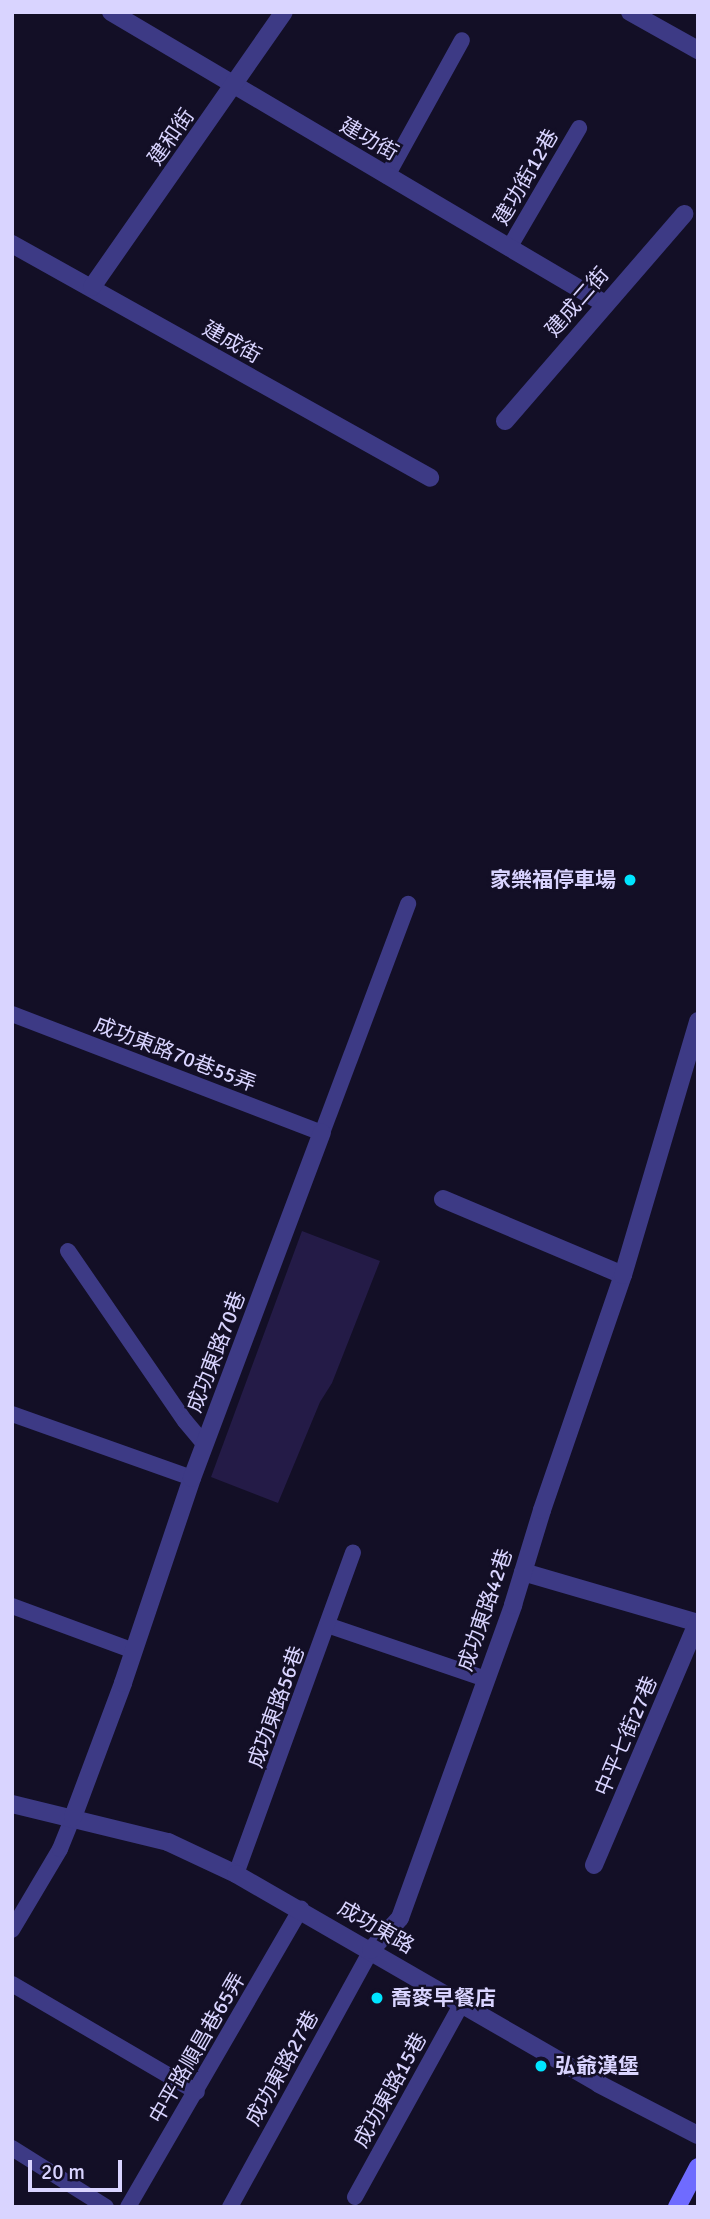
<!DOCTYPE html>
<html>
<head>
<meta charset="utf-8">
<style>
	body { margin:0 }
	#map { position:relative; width:710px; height:2219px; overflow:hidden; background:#130f26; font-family:Signika,"Noto Sans TC",sans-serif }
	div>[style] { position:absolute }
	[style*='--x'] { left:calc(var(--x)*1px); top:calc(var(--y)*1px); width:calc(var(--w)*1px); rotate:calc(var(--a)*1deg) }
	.building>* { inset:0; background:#241b47 }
	.lane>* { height:16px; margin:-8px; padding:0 8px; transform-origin:8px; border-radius:8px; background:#3d3a85 }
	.street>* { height:18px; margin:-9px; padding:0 9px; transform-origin:9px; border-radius:9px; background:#3d3a85 }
	.secondary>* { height:18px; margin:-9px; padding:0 9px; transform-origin:9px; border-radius:9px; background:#6f6bff }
	.dots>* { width:19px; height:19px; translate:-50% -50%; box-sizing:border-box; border:4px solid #130f26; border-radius:50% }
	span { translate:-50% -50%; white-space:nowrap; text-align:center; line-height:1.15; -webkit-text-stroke:5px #130f26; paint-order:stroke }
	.street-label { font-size:21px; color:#d9d4ff }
	.poi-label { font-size:21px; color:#d9d4ff; font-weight:700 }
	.right { translate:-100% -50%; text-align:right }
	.left { translate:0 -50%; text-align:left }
	.frame { position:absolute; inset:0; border:14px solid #d9d4ff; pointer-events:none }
	.scale { position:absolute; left:28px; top:2160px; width:94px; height:32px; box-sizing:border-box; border:4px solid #d9d4ff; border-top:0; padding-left:9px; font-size:21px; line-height:24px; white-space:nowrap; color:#d9d4ff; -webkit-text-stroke:5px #130f26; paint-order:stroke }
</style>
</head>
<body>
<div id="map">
	<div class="building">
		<i style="clip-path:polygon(302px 1231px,380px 1261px,332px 1383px,320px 1402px,278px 1503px,211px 1477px)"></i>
	</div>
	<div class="lane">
		<i style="--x:387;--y:176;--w:155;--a:-61.1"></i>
		<i style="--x:509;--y:248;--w:139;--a:-59.7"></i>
		<i style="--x:12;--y:1014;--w:332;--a:21"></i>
		<i style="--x:322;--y:1133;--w:245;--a:-69.4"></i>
		<i style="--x:68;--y:1251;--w:206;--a:55.5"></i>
		<i style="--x:185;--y:1421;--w:31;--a:50"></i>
		<i style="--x:12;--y:1414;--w:191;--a:19.6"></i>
		<i style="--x:12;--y:1606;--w:130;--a:20.2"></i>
		<i style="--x:327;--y:1625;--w:168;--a:18.8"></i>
		<i style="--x:236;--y:1874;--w:342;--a:-70"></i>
		<i style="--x:12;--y:1930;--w:94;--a:-59.3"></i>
		<i style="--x:60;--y:1849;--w:35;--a:-68"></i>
		<i style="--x:12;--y:1984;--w:214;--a:30.3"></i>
		<i style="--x:12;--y:2148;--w:111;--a:32.1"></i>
		<i style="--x:355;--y:2197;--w:222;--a:-61.1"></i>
		<i style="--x:128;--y:2207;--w:345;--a:-59.9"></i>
		<i style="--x:230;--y:2207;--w:293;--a:-61.2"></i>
	</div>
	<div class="street">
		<i style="--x:111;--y:12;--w:574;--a:30.59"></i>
		<i style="--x:630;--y:12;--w:78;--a:29.2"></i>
		<i style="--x:12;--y:244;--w:479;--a:29.2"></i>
		<i style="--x:92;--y:287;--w:335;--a:-55.1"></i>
		<i style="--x:505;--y:421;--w:274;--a:-49.1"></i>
		<i style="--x:443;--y:1199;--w:195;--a:22.9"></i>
		<i style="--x:523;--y:1572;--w:182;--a:16.2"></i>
		<i style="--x:12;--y:1804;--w:161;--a:13.7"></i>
		<i style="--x:168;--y:1842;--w:75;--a:25.2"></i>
		<i style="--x:236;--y:1874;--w:419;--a:30"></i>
		<i style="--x:599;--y:2084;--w:111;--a:27.3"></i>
		<i style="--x:73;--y:1817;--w:143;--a:-69.5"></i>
		<i style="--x:123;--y:1683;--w:216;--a:-71.4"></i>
		<i style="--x:192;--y:1478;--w:369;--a:-69.4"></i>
		<i style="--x:594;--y:1865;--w:263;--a:-66.9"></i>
		<i style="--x:371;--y:1950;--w:43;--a:-47.8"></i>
		<i style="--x:400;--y:1918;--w:333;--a:-70.1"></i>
		<i style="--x:513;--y:1605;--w:99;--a:-73"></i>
		<i style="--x:542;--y:1510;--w:249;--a:-71"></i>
		<i style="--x:623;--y:1275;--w:265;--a:-73.5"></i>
	</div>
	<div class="secondary">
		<i style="--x:677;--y:2207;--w:45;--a:-62.3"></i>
	</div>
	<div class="dots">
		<i style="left:630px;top:880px;background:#00e5ff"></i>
		<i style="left:377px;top:1998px;background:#00e5ff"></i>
		<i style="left:541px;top:2066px;background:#00e5ff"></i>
	</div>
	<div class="street-label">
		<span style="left:171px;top:137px;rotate:-55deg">建和街</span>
		<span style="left:369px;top:139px;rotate:30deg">建功街</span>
		<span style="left:526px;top:177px;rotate:-60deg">建功街12巷</span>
		<span style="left:577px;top:302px;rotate:-49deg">建成二街</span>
		<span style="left:232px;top:342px;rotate:29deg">建成街</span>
		<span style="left:175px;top:1054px;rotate:21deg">成功東路70巷55弄</span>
		<span style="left:216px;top:1352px;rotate:-69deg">成功東路70巷</span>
		<span style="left:485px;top:1610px;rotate:-71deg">成功東路42巷</span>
		<span style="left:276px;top:1707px;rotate:-70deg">成功東路56巷</span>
		<span style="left:626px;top:1736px;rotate:-67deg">中平七街27巷</span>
		<span style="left:376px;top:1927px;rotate:30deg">成功東路</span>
		<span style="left:197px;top:2048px;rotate:-60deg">中平路順昌巷65弄</span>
		<span style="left:282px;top:2068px;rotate:-61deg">成功東路27巷</span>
		<span style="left:390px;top:2090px;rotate:-61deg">成功東路15巷</span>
	</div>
	<div class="poi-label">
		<span class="right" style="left:616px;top:880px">家樂福停車場</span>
		<span class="left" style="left:391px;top:1998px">喬麥早餐店</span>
		<span class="left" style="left:555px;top:2066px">弘爺漢堡</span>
	</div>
	<div class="frame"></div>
	<div class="scale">20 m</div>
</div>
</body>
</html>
